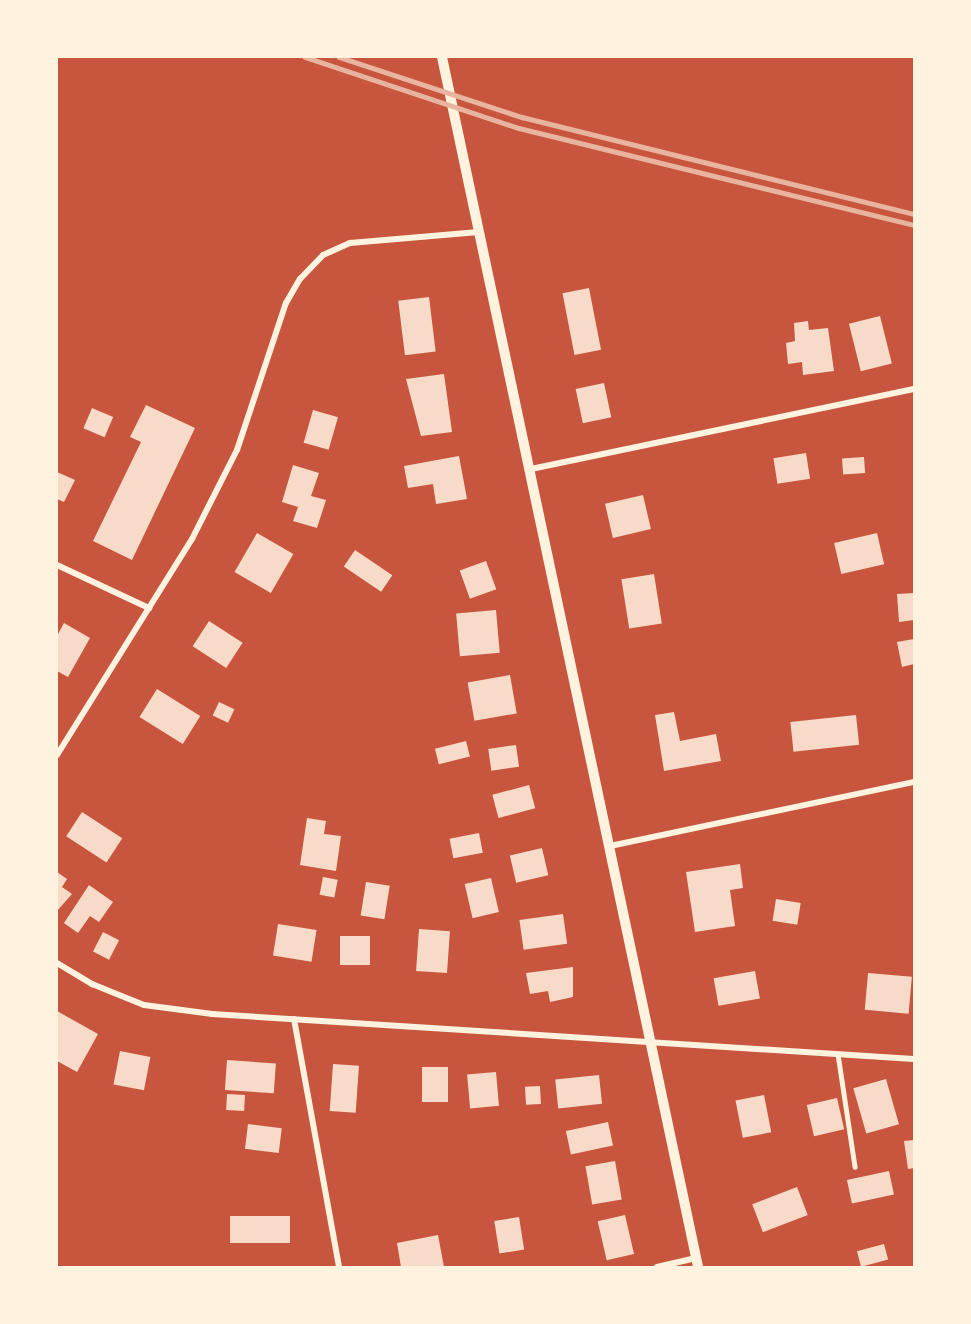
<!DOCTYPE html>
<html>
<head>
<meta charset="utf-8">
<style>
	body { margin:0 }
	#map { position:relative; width:971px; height:1324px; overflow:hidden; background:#c8553d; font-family:"Work Sans",sans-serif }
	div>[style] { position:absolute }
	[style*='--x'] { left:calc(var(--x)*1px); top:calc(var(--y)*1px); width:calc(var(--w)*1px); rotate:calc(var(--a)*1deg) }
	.building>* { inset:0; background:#f7dbc8; transform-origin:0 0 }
	.service>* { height:4.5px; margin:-2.25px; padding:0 2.25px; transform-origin:2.25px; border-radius:2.25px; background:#fff3e0 }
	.minor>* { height:6px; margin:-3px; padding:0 3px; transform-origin:3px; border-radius:3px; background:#fff3e0 }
	.tertiary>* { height:10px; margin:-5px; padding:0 5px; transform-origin:5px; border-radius:5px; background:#fff3e0 }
	.rail>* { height:4.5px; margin:-2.25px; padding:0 2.25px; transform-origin:2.25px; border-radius:2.25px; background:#e9b49f }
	span { translate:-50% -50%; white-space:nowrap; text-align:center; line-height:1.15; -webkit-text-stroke:4.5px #fff3e0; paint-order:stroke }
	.frame { position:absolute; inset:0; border:58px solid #fff3e0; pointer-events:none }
</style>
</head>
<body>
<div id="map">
	<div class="building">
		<i style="left:589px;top:288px;width:63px;height:27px;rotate:79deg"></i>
		<i style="left:429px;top:297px;width:55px;height:31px;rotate:83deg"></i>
		<i style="left:880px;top:316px;width:49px;height:32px;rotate:76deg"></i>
		<i style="clip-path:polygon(808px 321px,809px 330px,828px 328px,834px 371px,803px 375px,802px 362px,788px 364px,786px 343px,795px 341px,794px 323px)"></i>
		<i style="clip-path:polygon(444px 374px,452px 432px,421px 436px,406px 379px)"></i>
		<i style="left:604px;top:383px;width:35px;height:29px;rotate:78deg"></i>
		<i style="clip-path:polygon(146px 405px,195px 428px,132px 560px,93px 541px,141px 442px,130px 437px)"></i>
		<i style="left:92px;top:408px;width:23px;height:22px;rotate:23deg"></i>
		<i style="left:313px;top:410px;width:26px;height:34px;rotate:16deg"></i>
		<i style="left:806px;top:453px;width:26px;height:33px;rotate:81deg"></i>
		<i style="clip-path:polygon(459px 456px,467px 499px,436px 504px,433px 484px,408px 488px,404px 466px)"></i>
		<i style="left:864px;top:457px;width:16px;height:22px;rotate:86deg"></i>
		<i style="clip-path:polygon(293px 465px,319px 473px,311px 496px,326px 500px,317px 528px,293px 521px,298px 507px,282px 502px)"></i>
		<i style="clip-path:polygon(57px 472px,75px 480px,64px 502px,57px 499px)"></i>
		<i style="left:643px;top:495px;width:35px;height:39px;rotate:77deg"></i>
		<i style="left:257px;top:533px;width:42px;height:45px;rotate:30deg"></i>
		<i style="left:877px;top:533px;width:32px;height:44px;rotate:77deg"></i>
		<i style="left:355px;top:550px;width:45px;height:20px;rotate:34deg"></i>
		<i style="left:486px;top:561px;width:30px;height:28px;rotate:70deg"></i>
		<i style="left:654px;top:574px;width:50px;height:33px;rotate:81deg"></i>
		<i style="clip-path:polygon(914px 593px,914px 620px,899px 622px,897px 594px)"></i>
		<i style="left:496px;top:610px;width:43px;height:40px;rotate:85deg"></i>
		<i style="left:209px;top:621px;width:40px;height:30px;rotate:33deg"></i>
		<i style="clip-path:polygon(64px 623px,90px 638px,68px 677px,57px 671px,57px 636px)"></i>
		<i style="clip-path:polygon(914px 639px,914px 664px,902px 667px,897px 642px)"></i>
		<i style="left:510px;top:675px;width:39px;height:43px;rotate:80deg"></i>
		<i style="left:157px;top:689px;width:51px;height:33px;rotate:32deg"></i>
		<i style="left:219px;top:702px;width:17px;height:15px;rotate:25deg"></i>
		<i style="clip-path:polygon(674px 712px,680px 741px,716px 734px,721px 761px,664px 771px,655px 715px)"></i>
		<i style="left:856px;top:715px;width:30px;height:66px;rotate:84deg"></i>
		<i style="left:466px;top:741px;width:16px;height:32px;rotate:76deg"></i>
		<i style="left:516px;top:745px;width:22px;height:28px;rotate:82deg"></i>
		<i style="left:529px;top:785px;width:24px;height:38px;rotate:75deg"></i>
		<i style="left:82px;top:812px;width:48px;height:29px;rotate:33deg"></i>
		<i style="clip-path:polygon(307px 818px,326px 821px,324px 834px,341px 836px,336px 871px,300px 865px)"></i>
		<i style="left:479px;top:833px;width:20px;height:30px;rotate:79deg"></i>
		<i style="left:542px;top:848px;width:28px;height:33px;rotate:77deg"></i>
		<i style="clip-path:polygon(740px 864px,743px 888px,730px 890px,735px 926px,695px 932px,686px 872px)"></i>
		<i style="clip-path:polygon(57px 872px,67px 879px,62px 887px,72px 894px,57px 911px)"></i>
		<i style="left:323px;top:877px;width:15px;height:18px;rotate:11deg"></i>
		<i style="left:491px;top:878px;width:35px;height:27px;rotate:77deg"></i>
		<i style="left:366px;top:882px;width:24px;height:34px;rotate:9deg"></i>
		<i style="clip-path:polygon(89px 885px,113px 902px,99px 922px,90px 916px,78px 933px,64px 923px)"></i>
		<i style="left:776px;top:899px;width:25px;height:22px;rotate:9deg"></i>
		<i style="left:563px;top:914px;width:30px;height:44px;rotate:82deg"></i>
		<i style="left:278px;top:924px;width:39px;height:32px;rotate:9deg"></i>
		<i style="left:419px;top:929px;width:31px;height:42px;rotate:4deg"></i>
		<i style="left:103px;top:932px;width:18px;height:22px;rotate:27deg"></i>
		<i style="left:340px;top:936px;width:30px;height:29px"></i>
		<i style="clip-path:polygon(573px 967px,573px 997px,550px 1002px,548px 991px,530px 994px,526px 973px)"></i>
		<i style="left:755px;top:971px;width:28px;height:42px;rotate:80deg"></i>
		<i style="left:868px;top:973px;width:44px;height:37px;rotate:5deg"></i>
		<i style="clip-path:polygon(57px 1011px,98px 1034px,77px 1072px,57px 1061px)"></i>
		<i style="left:120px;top:1051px;width:31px;height:34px;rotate:11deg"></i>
		<i style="left:227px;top:1060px;width:49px;height:30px;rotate:4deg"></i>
		<i style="left:333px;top:1064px;width:26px;height:47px;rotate:4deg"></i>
		<i style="left:422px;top:1067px;width:26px;height:35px"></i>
		<i style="left:496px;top:1072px;width:34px;height:29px;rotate:85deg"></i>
		<i style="left:599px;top:1075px;width:29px;height:44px;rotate:84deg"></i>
		<i style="left:886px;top:1079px;width:47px;height:34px;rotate:74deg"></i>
		<i style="left:540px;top:1086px;width:18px;height:15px;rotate:87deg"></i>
		<i style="left:227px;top:1094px;width:18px;height:16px;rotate:3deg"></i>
		<i style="left:764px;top:1095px;width:38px;height:29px;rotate:79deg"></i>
		<i style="left:837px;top:1098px;width:32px;height:31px;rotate:77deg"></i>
		<i style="left:608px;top:1122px;width:24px;height:43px;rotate:78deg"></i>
		<i style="left:248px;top:1124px;width:34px;height:25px;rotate:7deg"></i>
		<i style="clip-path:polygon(914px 1140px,914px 1168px,908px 1169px,904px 1141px)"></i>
		<i style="left:615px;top:1161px;width:39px;height:30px;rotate:80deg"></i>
		<i style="left:889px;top:1171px;width:24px;height:43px;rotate:78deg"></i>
		<i style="left:797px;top:1187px;width:30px;height:48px;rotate:69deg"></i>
		<i style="left:625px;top:1215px;width:40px;height:28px;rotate:77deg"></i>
		<i style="left:230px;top:1216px;width:60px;height:27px"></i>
		<i style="left:519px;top:1217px;width:33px;height:25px;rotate:81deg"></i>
		<i style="clip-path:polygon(438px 1235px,444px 1267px,401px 1267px,397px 1243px)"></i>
		<i style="left:884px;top:1244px;width:16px;height:28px;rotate:75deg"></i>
	</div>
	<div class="service">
		<i style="--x:838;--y:1054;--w:114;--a:81.4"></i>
	</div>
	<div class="minor">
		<i style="--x:531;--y:469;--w:391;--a:-11.8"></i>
		<i style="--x:57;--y:565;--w:102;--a:25.1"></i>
		<i style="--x:57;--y:755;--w:255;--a:-58"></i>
		<i style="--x:192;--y:539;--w:100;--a:-63.2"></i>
		<i style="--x:237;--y:450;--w:155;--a:-71.6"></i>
		<i style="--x:286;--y:303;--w:28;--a:-60"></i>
		<i style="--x:300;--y:279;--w:33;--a:-46"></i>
		<i style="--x:323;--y:255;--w:30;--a:-24"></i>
		<i style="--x:350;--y:243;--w:129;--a:-4.9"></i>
		<i style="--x:610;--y:846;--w:311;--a:-11.9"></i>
		<i style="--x:57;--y:963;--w:41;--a:31"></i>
		<i style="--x:92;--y:984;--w:56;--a:22"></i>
		<i style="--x:144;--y:1005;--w:69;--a:7.5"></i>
		<i style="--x:212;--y:1014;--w:703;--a:3.67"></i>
		<i style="--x:294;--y:1019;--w:252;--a:79.7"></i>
		<i style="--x:657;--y:1267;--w:40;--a:-13"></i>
	</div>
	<div class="tertiary">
		<i style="--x:442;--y:57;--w:1237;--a:78.05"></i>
	</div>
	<div class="rail">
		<i style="--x:305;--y:57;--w:225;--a:18.4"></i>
		<i style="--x:519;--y:128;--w:407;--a:13.8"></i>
		<i style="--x:339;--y:57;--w:193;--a:18.2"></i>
		<i style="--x:522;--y:117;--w:404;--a:13.9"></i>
	</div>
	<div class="frame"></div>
</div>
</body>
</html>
